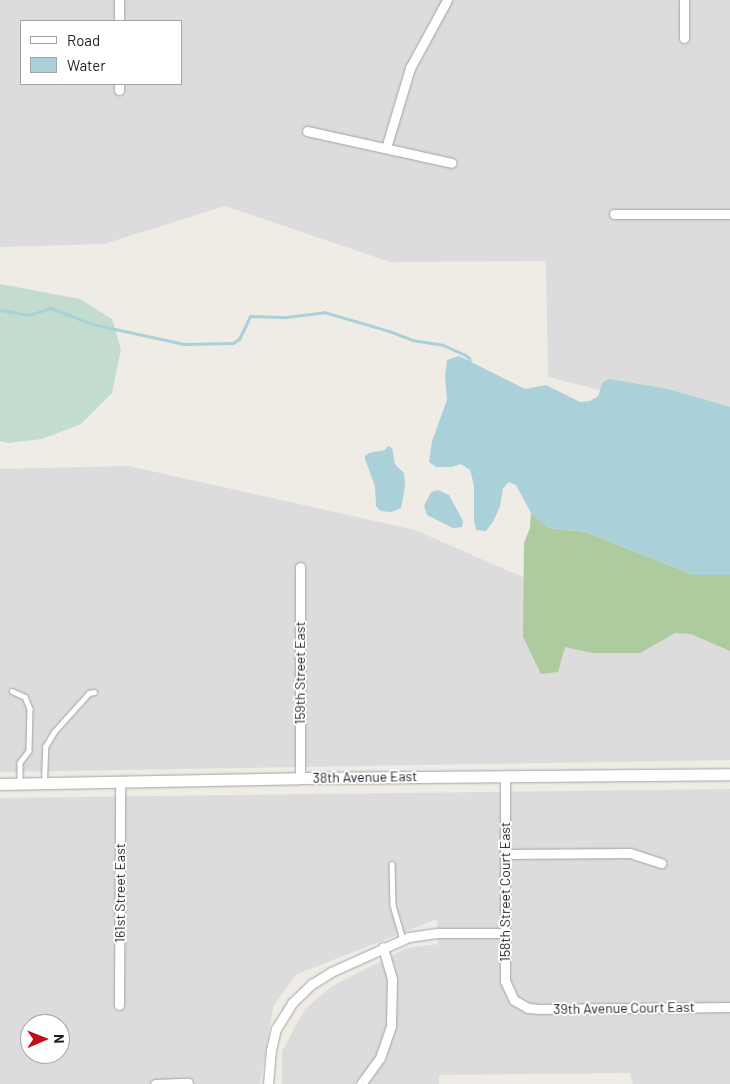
<!DOCTYPE html>
<html>
<head>
<meta charset="utf-8">
<style>
	body { margin:0 }
	#map { position:relative; width:730px; height:1084px; overflow:hidden; background:#efece6; font-family:Barlow,sans-serif }
	div>[style] { position:absolute }
	[style*='--x'] { left:calc(var(--x)*1px); top:calc(var(--y)*1px); width:calc(var(--w)*1px); rotate:calc(var(--a)*1deg) }
	.residential>* { inset:0; background:#dddcdc }
	.forest>* { inset:0; background:#adcb9e }
	.wetland>* { inset:0; background:#c4dcd0 }
	.water>* { inset:0; background:#aad0d9 }
	.stream>* { height:3px; margin:-1.5px; padding:0 1.5px; transform-origin:1.5px; border-radius:1.5px; background:#aad0d9 }
	.roads { filter:drop-shadow(0 0 1px #a3a3a3) drop-shadow(0 0 1px #a3a3a3) }
	.service>* { height:4.5px; margin:-2.25px; padding:0 2.25px; transform-origin:2.25px; border-radius:2.25px; background:#fff }
	.minor>* { height:9px; margin:-4.5px; padding:0 4.5px; transform-origin:4.5px; border-radius:4.5px; background:#fff }
	.tertiary>* { height:11px; margin:-5.5px; padding:0 5.5px; transform-origin:5.5px; border-radius:5.5px; background:#fff }
	span { translate:-50% -50%; white-space:nowrap; text-align:center; line-height:1.15; -webkit-text-stroke:4px #fff; paint-order:stroke }
	.street-label { font-size:14px; color:#1f1f1f }
	.legend { position:absolute; left:20px; top:20px; width:162px; height:65px; box-sizing:border-box; background:#fff; border:1px solid #a5a5a5; margin:0; padding:6px 9px; list-style:none; font-size:15px; color:#1f1f1f }
	.legend li { display:flex; align-items:center; gap:10px; height:25px }
	.legend b { width:25px; border:1px solid #a5a5a5 }
	.north { position:absolute; left:20px; top:1014px; width:50px; height:50px; box-sizing:border-box; background:#fff; border:1px solid #a5a5a5; border-radius:50%; rotate:89deg; font-size:14px; font-weight:700; line-height:20px; text-align:center; color:#1f1f1f }
	.north::after { content:''; display:block; margin:auto; width:18px; height:22px; background:#bf0f15; clip-path:polygon(50% 0,100% 100%,50% 72%,0 100%) }
</style>
</head>
<body>
<div id="map">
	<div class="residential">
		<i style="clip-path:polygon(evenodd,0 0,730px 0,730px 423px,548px 377px,546px 261px,390px 262px,225px 206px,104px 244px,0 247px,0 0,21px 21px,181px 21px,181px 84px,21px 84px,21px 21px)"></i>
		<i style="clip-path:polygon(129px 466px,415px 530px,603px 612px,730px 621px,730px 760px,0 772px,0 469px)"></i>
		<i style="clip-path:polygon(evenodd,730px 789px,730px 1084px,633px 1084px,630px 1073px,439px 1075px,439px 1084px,282px 1084px,282px 1051px,305px 1009px,332px 986px,407px 948px,438px 944px,437px 919px,295px 975px,273px 1007px,260px 1084px,0 1084px,0 798px,730px 789px,30px 1024px,60px 1024px,60px 1054px,30px 1054px,30px 1024px)"></i>
	</div>
	<div class="forest">
		<i style="clip-path:polygon(531px 513px,549px 528px,586px 532px,694px 575px,730px 575px,730px 651px,691px 634px,675px 633px,640px 653px,592px 653px,565px 647px,558px 672px,541px 674px,523px 637px,524px 543px,530px 528px)"></i>
	</div>
	<div class="wetland">
		<i style="clip-path:polygon(0 284px,80px 299px,112px 319px,121px 349px,112px 393px,81px 424px,42px 439px,8px 443px,0 441px)"></i>
	</div>
	<div class="water">
		<i style="clip-path:polygon(459px 356px,525px 389px,546px 385px,580px 402px,590px 401px,598px 396px,603px 382px,609px 379px,668px 389px,730px 407px,730px 575px,694px 575px,586px 532px,549px 528px,531px 513px,516px 485px,509px 482px,503px 488px,500px 506px,494px 520px,486px 531px,476px 530px,474px 521px,474px 485px,470px 470px,461px 464px,451px 467px,436px 467px,429px 462px,432px 441px,447px 400px,445px 377px,447px 360px)"></i>
		<i style="clip-path:polygon(388px 446px,392px 448px,395px 464px,404px 473px,405px 487px,401px 508px,391px 512px,380px 511px,376px 506px,375px 486px,365px 459px,365px 456px,369px 453px,385px 450px)"></i>
		<i style="clip-path:polygon(438px 490px,449px 495px,463px 521px,462px 527px,453px 528px,427px 515px,424px 506px,431px 492px)"></i>
	</div>
	<div class="stream">
		<i style="--x:0;--y:310;--w:29;--a:10"></i>
		<i style="--x:29;--y:315;--w:23;--a:-18"></i>
		<i style="--x:51;--y:308;--w:44;--a:21.3"></i>
		<i style="--x:92;--y:324;--w:94;--a:12.3"></i>
		<i style="--x:184;--y:344;--w:49;--a:-1.2"></i>
		<i style="--x:233;--y:343;--w:7;--a:-34"></i>
		<i style="--x:239;--y:339;--w:25;--a:-64"></i>
		<i style="--x:250;--y:316;--w:36;--a:2"></i>
		<i style="--x:286;--y:317;--w:38;--a:-7"></i>
		<i style="--x:324;--y:312;--w:68;--a:16.3"></i>
		<i style="--x:389;--y:331;--w:25;--a:21"></i>
		<i style="--x:412;--y:340;--w:31;--a:9"></i>
		<i style="--x:443;--y:345;--w:24;--a:24"></i>
		<i style="--x:465;--y:355;--w:5;--a:37"></i>
		<i style="--x:469;--y:358;--w:6;--a:81"></i>
	</div>
	<div class="roads">
		<div class="service">
			<i style="--x:12;--y:691;--w:14;--a:25"></i>
			<i style="--x:25;--y:697;--w:13;--a:67"></i>
			<i style="--x:30;--y:709;--w:42;--a:91.4"></i>
			<i style="--x:29;--y:751;--w:15;--a:127"></i>
			<i style="--x:20;--y:763;--w:20;--a:90"></i>
			<i style="--x:44;--y:782;--w:35;--a:-88"></i>
			<i style="--x:45;--y:747;--w:17;--a:-59"></i>
			<i style="--x:54;--y:732;--w:52;--a:-48.1"></i>
			<i style="--x:89;--y:693;--w:5;--a:-11"></i>
			<i style="--x:392;--y:864;--w:41;--a:88.6"></i>
			<i style="--x:393;--y:905;--w:35;--a:74"></i>
		</div>
		<div class="minor">
			<i style="--x:119;--y:0;--w:21;--a:90"></i>
			<i style="--x:684;--y:38;--w:38;--a:-90"></i>
			<i style="--x:119;--y:84;--w:6;--a:90"></i>
			<i style="--x:307;--y:131;--w:148;--a:12.4"></i>
			<i style="--x:386;--y:148;--w:84;--a:-73.3"></i>
			<i style="--x:410;--y:68;--w:77;--a:-61.4"></i>
			<i style="--x:614;--y:214;--w:116;--a:0"></i>
			<i style="--x:300;--y:567;--w:211;--a:90"></i>
			<i style="--x:505;--y:777;--w:204;--a:90"></i>
			<i style="--x:505;--y:981;--w:21;--a:65"></i>
			<i style="--x:514;--y:1000;--w:16;--a:30"></i>
			<i style="--x:528;--y:1008;--w:12;--a:5"></i>
			<i style="--x:540;--y:1009;--w:190;--a:-0.6"></i>
			<i style="--x:505;--y:854;--w:125;--a:-0.5"></i>
			<i style="--x:630;--y:853;--w:33;--a:18"></i>
			<i style="--x:119;--y:1005;--w:223;--a:-89.7"></i>
			<i style="--x:155;--y:1084;--w:33;--a:-2"></i>
			<i style="--x:268;--y:1084;--w:34;--a:-85"></i>
			<i style="--x:271;--y:1050;--w:22;--a:-77"></i>
			<i style="--x:276;--y:1029;--w:31;--a:-58"></i>
			<i style="--x:292;--y:1003;--w:28;--a:-44"></i>
			<i style="--x:312;--y:984;--w:22;--a:-32"></i>
			<i style="--x:331;--y:972;--w:85;--a:-24.2"></i>
			<i style="--x:409;--y:937;--w:30;--a:-8"></i>
			<i style="--x:439;--y:933;--w:66;--a:0"></i>
			<i style="--x:361;--y:1084;--w:32;--a:-54"></i>
			<i style="--x:380;--y:1058;--w:34;--a:-71"></i>
			<i style="--x:391;--y:1026;--w:47;--a:-88.8"></i>
			<i style="--x:392;--y:979;--w:33;--a:-106"></i>
		</div>
		<div class="tertiary">
			<i style="--x:0;--y:784;--w:300;--a:-1.1"></i>
			<i style="--x:300;--y:778;--w:430;--a:-0.5"></i>
		</div>
	</div>
	<div class="street-label">
		<span style="left:300px;top:673px;rotate:-90deg">159th Street East</span>
		<span style="left:365px;top:777px;rotate:-1deg">38th Avenue East</span>
		<span style="left:505px;top:892px;rotate:-90deg">158th Street Court East</span>
		<span style="left:120px;top:893px;rotate:-90deg">161st Street East</span>
		<span style="left:624px;top:1008px;rotate:-1deg">39th Avenue Court East</span>
	</div>
	<ul class="legend">
	<li><b style="height:6px;background:#fff"></b>Road</li>
	<li><b style="height:14px;background:#aad0d9"></b>Water</li>
	</ul>
	<div class="north">N</div>
</div>
</body>
</html>
